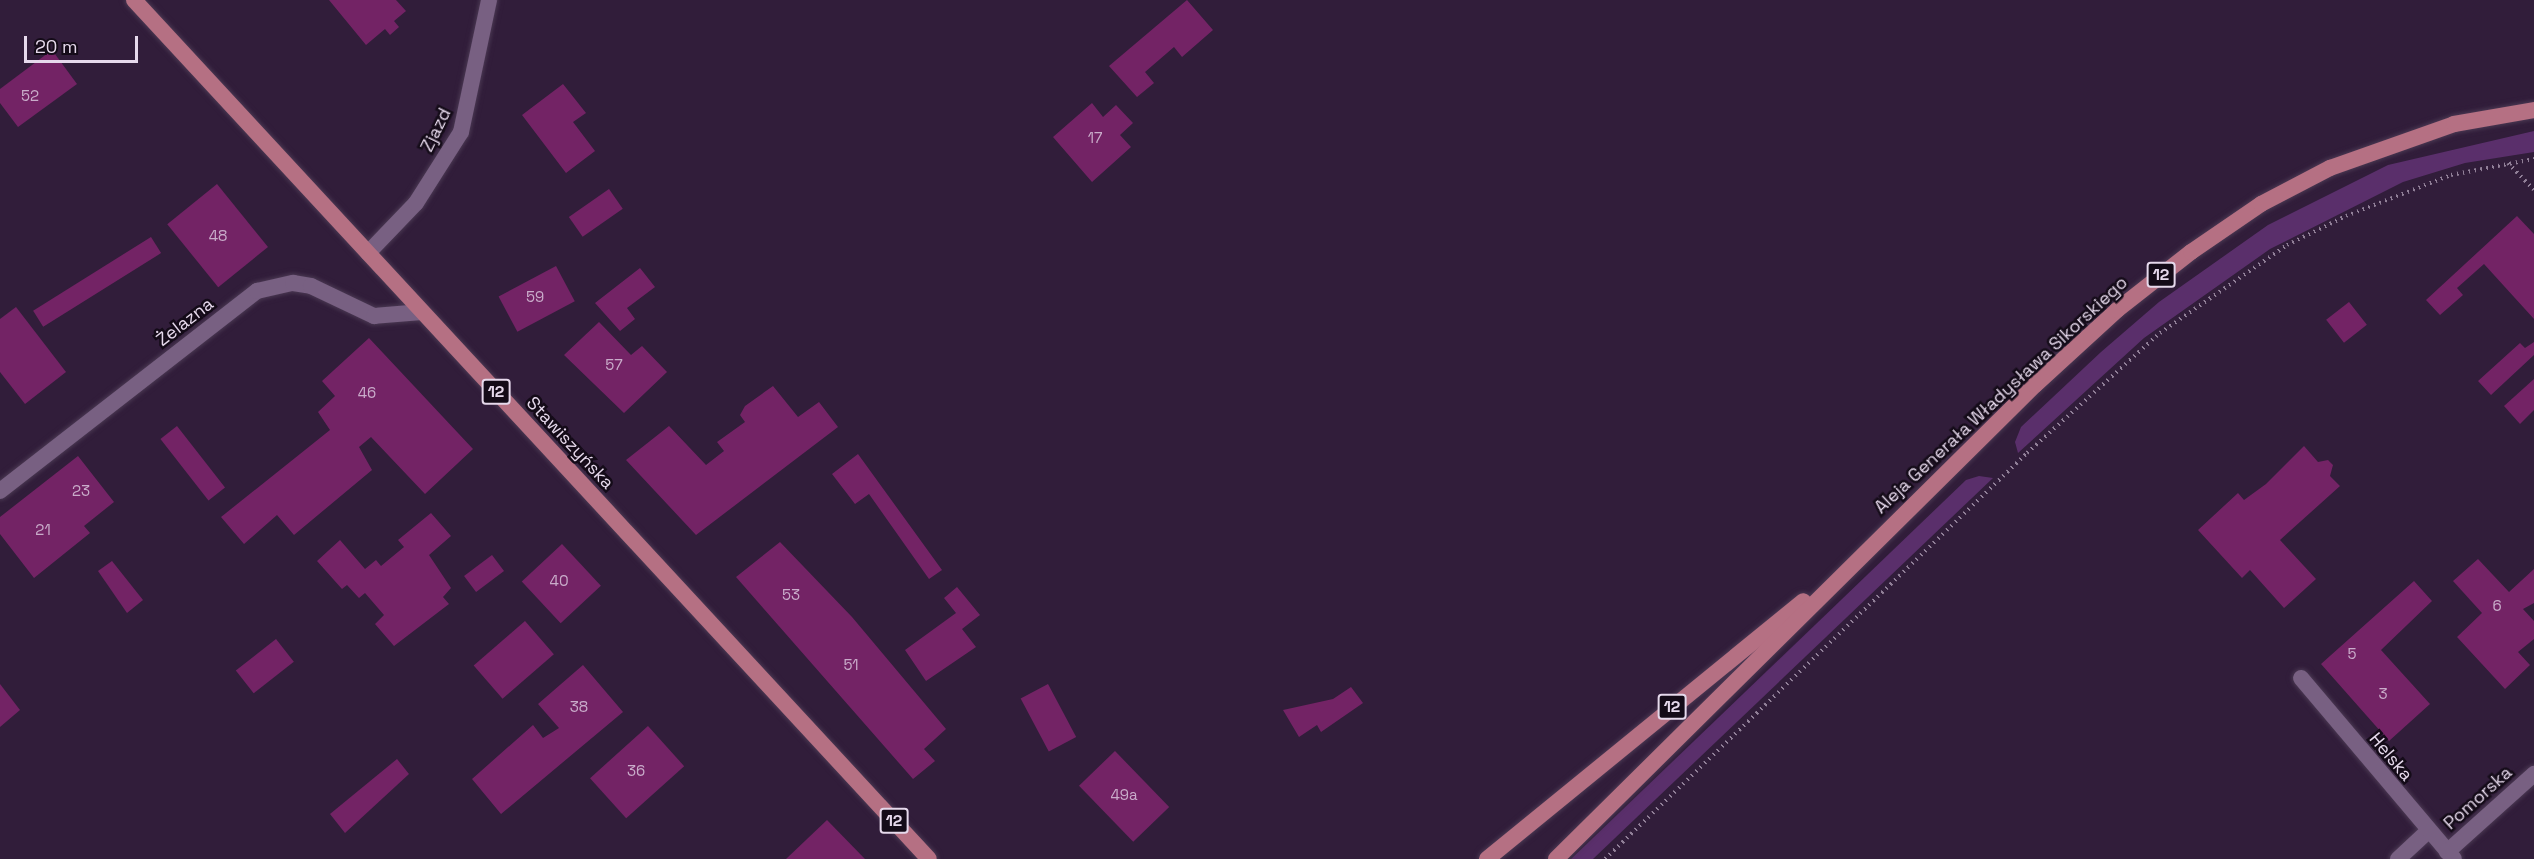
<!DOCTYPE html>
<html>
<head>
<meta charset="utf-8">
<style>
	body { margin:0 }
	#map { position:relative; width:2534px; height:859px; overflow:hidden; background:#311d3a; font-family:"Space Grotesk",sans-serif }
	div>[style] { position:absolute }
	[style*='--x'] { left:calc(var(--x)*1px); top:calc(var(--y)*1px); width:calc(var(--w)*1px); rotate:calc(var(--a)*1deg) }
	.green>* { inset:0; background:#5a2f6b }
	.building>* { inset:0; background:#732365; transform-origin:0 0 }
	.path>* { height:4px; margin-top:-2px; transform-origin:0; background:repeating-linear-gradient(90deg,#918098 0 1.5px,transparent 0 6px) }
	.roads { filter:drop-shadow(0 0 2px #4a3852) drop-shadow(0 0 2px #4a3852) }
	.service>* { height:16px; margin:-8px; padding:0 8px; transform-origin:8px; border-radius:8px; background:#786082 }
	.minor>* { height:16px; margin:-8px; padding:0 8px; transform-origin:8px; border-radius:8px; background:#786082 }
	.primary>* { height:16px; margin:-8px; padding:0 8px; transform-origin:8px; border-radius:8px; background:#b57083 }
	span { translate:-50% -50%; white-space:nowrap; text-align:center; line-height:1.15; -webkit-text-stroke:5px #140b18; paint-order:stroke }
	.number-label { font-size:15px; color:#c9acca }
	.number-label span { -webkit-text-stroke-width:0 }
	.shield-label span { padding:2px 4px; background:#140b18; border:2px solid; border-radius:4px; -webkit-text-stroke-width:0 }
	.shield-label { font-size:16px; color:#e6d9ec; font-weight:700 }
	.street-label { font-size:18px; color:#e6d9ec }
	.scale { position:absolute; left:24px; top:36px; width:114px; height:27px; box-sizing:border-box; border:3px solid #e6d9ec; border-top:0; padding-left:8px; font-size:18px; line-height:21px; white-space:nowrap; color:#e6d9ec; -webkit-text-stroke:4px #140b18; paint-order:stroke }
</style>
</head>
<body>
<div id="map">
	<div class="green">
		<i style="clip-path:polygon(2534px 131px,2534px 152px,2465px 163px,2403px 182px,2270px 249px,2144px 338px,2018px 453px,2015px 442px,2021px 427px,2101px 352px,2159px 302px,2268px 225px,2388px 165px)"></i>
		<i style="clip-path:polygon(1979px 476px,1993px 478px,1593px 859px,1571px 859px,1966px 480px)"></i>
	</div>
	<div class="building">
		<i style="clip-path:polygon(329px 0,396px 0,406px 11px,394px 21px,399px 27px,390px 35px,385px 29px,366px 45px)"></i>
		<i style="clip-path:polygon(1187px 0,1213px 30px,1182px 57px,1174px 47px,1145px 72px,1154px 83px,1137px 97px,1109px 66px)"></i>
		<i style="clip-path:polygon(52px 50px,77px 84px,18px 127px,0 103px,0 89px)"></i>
		<i style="clip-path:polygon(563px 84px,586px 113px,573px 122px,595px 151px,566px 173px,522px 115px)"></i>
		<i style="clip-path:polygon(1092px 103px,1103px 117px,1116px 105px,1133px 123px,1120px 135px,1131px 147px,1092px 182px,1053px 137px)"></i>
		<i style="left:217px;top:184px;width:81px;height:64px;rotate:51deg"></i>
		<i style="left:609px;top:189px;width:24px;height:49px;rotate:55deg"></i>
		<i style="clip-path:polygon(2517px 216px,2534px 234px,2534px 319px,2484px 264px,2457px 288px,2463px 295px,2440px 315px,2426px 300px)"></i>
		<i style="left:151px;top:237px;width:19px;height:139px;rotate:58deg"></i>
		<i style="left:556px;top:266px;width:40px;height:65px;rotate:62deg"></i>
		<i style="clip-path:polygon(640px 268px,655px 287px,627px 308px,635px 319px,620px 331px,595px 303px)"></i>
		<i style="left:2349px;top:302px;width:29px;height:29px;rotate:52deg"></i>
		<i style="clip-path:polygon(16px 307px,66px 372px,25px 404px,0 372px,0 319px)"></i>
		<i style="clip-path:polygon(599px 322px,631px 355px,642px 346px,667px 372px,624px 413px,564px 355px)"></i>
		<i style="clip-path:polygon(369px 338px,473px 449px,425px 494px,371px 437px,359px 447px,372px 470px,294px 535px,277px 515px,244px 544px,221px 517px,330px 430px,318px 412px,335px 396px,322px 381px)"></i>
		<i style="clip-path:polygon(2534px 342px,2534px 355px,2491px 395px,2478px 381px,2520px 343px,2525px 348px)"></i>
		<i style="clip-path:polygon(2534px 379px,2534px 410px,2520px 424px,2504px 406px)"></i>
		<i style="clip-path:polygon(773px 386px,798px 417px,819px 402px,838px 427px,696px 535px,626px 460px,669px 426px,706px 465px,724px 451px,717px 442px,745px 422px,740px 415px,745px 406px)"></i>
		<i style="left:177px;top:426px;width:78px;height:21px;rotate:52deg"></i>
		<i style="clip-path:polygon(2304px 446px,2318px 462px,2328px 460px,2333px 465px,2330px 476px,2340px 486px,2280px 540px,2316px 579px,2284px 608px,2250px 570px,2242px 578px,2198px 530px,2238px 493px,2244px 500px,2266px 484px)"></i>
		<i style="clip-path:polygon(858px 454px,942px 570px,929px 579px,869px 494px,855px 504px,832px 474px)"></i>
		<i style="clip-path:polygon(78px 456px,114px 502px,84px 526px,90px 533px,34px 578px,0 534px,0 517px)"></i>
		<i style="clip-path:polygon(431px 513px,451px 536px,429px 555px,451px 588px,443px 597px,449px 604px,394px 646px,375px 624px,384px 615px,365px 593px,359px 598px,347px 585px,342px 589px,317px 561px,340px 540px,365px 569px,376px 560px,381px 566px,404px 547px,398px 540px)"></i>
		<i style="clip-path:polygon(780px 542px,852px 617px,946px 729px,924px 749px,935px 761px,913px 779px,736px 577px)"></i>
		<i style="left:562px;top:544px;width:57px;height:55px;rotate:47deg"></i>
		<i style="left:492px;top:555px;width:20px;height:35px;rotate:53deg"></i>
		<i style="clip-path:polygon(2478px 559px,2509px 592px,2534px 569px,2534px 603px,2523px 609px,2534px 621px,2534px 639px,2518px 652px,2530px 665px,2505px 689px,2457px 637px,2482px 613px,2453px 581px)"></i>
		<i style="clip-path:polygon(112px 561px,143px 600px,127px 613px,98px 571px)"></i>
		<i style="clip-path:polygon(2414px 581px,2432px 601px,2381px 650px,2430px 704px,2389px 741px,2321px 664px)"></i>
		<i style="clip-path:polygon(957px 587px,980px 615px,962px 629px,976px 647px,926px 681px,905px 650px,956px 613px,944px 598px)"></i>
		<i style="left:525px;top:621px;width:44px;height:68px;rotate:49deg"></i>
		<i style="left:276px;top:639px;width:29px;height:51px;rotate:52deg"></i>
		<i style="clip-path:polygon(583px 665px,623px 712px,501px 814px,472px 779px,533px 725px,543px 738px,559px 728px,538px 704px)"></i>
		<i style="clip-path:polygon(0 684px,20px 710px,0 727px)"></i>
		<i style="left:1048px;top:684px;width:60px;height:31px;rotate:62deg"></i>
		<i style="clip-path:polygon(1351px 687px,1363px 703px,1321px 732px,1317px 725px,1299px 737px,1283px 710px,1333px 699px)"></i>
		<i style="left:648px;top:726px;width:54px;height:78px;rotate:48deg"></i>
		<i style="left:1115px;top:751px;width:78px;height:50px;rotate:46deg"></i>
		<i style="clip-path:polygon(397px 759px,409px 774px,345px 833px,330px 814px)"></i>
		<i style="clip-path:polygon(827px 820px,865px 859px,786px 859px)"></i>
	</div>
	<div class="path">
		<i style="--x:2508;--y:163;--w:37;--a:46"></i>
		<i style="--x:1605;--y:859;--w:586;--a:-43.89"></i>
		<i style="--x:2027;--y:453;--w:179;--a:-42.1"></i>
		<i style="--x:2160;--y:333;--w:155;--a:-34.7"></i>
		<i style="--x:2287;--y:245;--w:66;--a:-26.2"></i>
		<i style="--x:2346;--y:216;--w:113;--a:-21.3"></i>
		<i style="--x:2451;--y:175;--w:85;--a:-10.9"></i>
	</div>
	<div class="roads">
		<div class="service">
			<i style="--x:2398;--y:859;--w:41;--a:-43"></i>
		</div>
		<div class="minor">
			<i style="--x:368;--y:253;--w:69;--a:-46.2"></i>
			<i style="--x:416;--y:203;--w:84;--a:-57.6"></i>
			<i style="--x:461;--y:132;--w:135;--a:-78"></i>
			<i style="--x:0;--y:491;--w:326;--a:-37.9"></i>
			<i style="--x:257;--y:291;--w:37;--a:-13"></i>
			<i style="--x:293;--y:283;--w:18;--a:9"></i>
			<i style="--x:311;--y:286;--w:70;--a:25.5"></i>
			<i style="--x:374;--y:316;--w:48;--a:-4.8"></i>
			<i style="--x:2301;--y:678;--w:237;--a:49.8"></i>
			<i style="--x:2447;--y:852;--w:117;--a:-41.9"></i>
		</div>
		<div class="primary">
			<i style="--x:134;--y:0;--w:1170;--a:47.22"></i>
			<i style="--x:1487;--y:859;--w:408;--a:-39.2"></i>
			<i style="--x:1556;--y:859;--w:674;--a:-44.7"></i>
			<i style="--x:2035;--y:385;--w:111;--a:-42.4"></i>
			<i style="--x:2117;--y:310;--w:94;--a:-38.1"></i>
			<i style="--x:2191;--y:252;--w:85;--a:-34.4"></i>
			<i style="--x:2261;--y:204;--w:78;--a:-27.6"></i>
			<i style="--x:2330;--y:168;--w:132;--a:-19.5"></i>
			<i style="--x:2454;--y:124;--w:81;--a:-9.9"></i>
		</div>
	</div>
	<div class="number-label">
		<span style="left:30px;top:96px">52</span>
		<span style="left:1095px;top:138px">17</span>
		<span style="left:218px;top:236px">48</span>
		<span style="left:535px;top:297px">59</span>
		<span style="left:614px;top:365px">57</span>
		<span style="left:367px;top:393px">46</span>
		<span style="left:81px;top:491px">23</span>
		<span style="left:43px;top:530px">21</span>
		<span style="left:559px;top:581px">40</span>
		<span style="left:791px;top:595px">53</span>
		<span style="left:2497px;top:606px">6</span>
		<span style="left:2352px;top:654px">5</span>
		<span style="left:851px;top:665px">51</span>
		<span style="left:2383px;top:694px">3</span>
		<span style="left:579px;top:707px">38</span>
		<span style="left:636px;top:771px">36</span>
		<span style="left:1124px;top:795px">49a</span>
	</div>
	<div class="shield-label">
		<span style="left:2161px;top:275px">12</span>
		<span style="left:496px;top:392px">12</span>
		<span style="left:1672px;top:707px">12</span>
		<span style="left:894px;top:821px">12</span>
	</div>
	<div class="street-label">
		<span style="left:436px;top:130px;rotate:-64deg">Zjazd</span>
		<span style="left:185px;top:322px;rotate:-38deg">Żelazna</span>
		<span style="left:2001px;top:395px;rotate:-43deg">Aleja Generała Władysława Sikorskiego</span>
		<span style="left:570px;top:443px;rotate:47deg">Stawiszyńska</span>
		<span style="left:2391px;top:757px;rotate:50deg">Helska</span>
		<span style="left:2478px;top:798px;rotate:-42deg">Pomorska</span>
	</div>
	<div class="scale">20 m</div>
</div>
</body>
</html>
